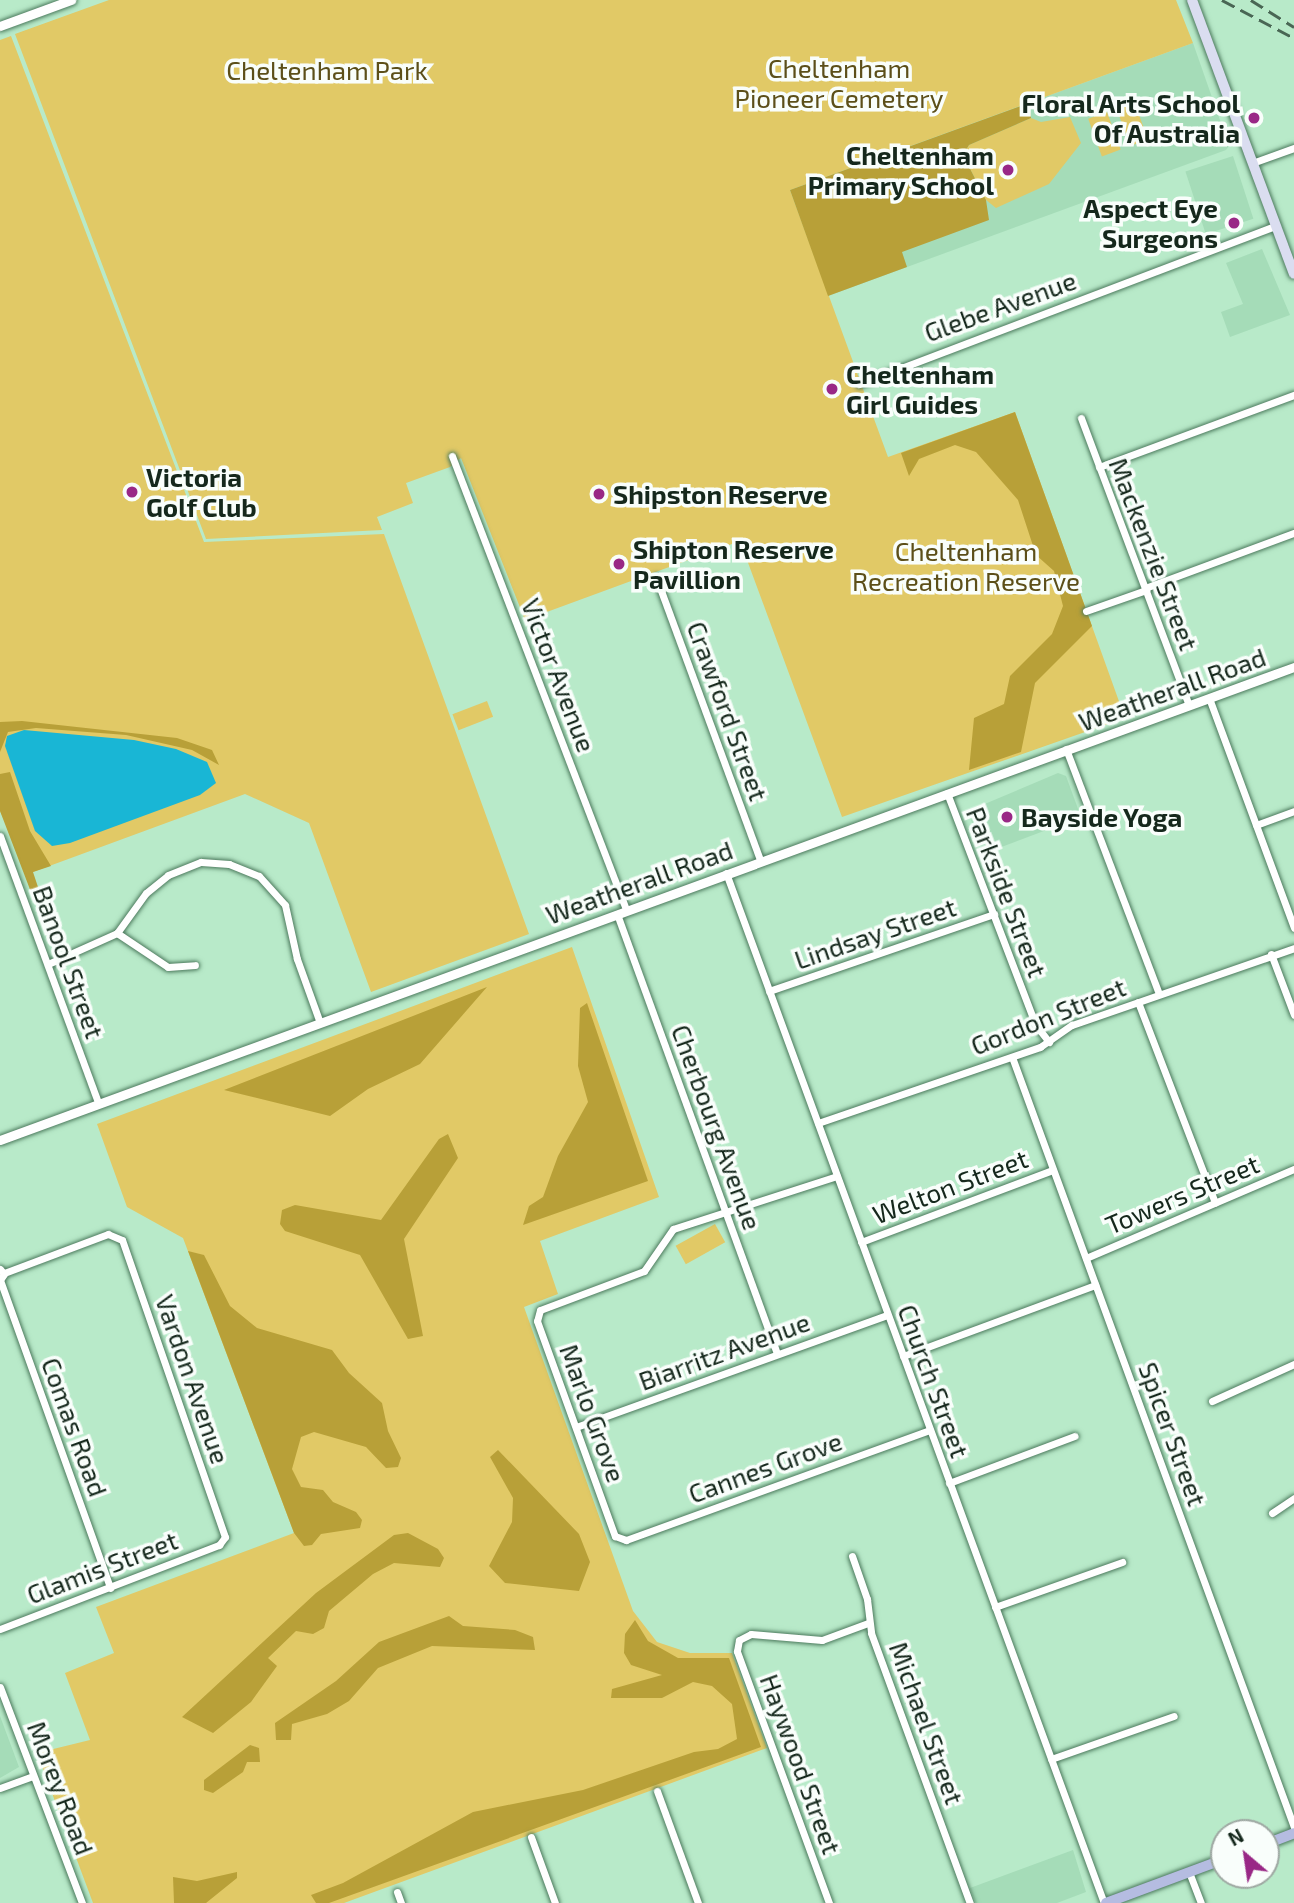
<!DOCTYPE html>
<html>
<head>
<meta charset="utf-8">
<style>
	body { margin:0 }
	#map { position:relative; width:1294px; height:1903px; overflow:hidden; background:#b8eac9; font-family:"Exo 2",sans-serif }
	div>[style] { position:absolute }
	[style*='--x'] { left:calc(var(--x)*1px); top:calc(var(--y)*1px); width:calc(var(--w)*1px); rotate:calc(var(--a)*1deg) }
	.built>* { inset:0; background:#a5dcb8; transform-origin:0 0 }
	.green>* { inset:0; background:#e1c966; transform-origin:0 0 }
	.forest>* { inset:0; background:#b8a038 }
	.water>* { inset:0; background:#19b6d5 }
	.roads { filter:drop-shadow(0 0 2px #4c7a5d) drop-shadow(0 0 2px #4c7a5d) }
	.minor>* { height:7px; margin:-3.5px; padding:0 3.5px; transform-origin:3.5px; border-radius:3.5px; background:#fff }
	.tertiary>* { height:9px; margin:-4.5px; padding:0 4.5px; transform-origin:4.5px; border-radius:4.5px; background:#fff }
	.secondary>* { height:10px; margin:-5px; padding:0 5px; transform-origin:5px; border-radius:5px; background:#daddf0 }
	.primary>* { height:10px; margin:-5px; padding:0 5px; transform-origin:5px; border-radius:5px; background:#b5bce1 }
	.rail>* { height:2.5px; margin-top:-1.25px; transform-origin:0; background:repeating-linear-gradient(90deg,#496654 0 14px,transparent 0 21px) }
	.dots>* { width:19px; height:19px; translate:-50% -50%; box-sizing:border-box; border:4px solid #f9fefb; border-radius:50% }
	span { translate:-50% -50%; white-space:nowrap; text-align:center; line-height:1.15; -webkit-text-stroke:7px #f9fefb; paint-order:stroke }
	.park-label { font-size:26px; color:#5c4f19 }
	.poi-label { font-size:26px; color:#15281c; font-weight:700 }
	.right { translate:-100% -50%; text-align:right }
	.left { translate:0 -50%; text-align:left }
	.street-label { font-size:26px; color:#15281c }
	.north { position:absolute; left:1210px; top:1819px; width:70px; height:70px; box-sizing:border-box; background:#f9fefb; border:2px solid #9ea8a2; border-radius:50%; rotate:331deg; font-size:19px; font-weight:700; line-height:28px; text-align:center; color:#15281c }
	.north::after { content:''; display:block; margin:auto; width:24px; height:32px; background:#992886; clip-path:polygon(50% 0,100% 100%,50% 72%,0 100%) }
</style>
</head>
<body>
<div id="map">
	<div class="built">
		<i style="clip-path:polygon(1193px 43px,1229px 146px,1226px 150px,828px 296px,790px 190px)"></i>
		<i style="left:1233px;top:156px;width:66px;height:50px;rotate:72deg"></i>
		<i style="clip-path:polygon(1262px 249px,1290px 315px,1230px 337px,1221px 312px,1243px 304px,1226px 263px)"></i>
		<i style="clip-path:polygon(1058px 773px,1066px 776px,1081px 817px,983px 854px,968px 811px)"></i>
		<i style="clip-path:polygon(0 1716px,19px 1767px,0 1778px)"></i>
		<i style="clip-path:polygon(1073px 1850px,1086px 1892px,1057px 1903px,976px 1903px,970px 1888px)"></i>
	</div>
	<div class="green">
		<i style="clip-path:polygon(109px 0,1176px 0,1193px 43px,790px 190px,888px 457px,1015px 412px,1125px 718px,842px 817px,740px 541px,525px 620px,461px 458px,450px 467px,406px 483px,413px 503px,377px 517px,382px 530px,206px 539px,15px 34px)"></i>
		<i style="clip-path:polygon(11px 36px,204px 542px,384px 534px,529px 934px,371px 992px,309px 823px,245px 794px,33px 872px,9px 831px,0 811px,0 40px)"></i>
		<i style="left:1134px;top:101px;width:41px;height:19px;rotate:70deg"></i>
		<i style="left:1107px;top:112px;width:40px;height:20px;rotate:70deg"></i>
		<i style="clip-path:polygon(1070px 117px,1081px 143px,1049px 184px,996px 208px,986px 200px,963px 155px,969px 145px,1031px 118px,1041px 122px)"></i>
		<i style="left:487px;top:701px;width:17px;height:37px;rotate:69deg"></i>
		<i style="clip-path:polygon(572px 947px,659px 1197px,540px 1241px,558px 1294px,524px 1307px,633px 1611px,657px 1642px,690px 1653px,732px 1653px,767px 1748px,344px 1903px,93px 1903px,37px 1753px,90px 1740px,65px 1673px,114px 1653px,96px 1607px,294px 1533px,183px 1238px,127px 1207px,97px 1124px)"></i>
		<i style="left:715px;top:1224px;width:21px;height:45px;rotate:61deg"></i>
	</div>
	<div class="forest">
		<i style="clip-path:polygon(1029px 103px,1031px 118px,969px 145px,963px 155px,986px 200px,989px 220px,902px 252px,907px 267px,828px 296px,790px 190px)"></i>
		<i style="clip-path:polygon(1015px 412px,1092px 626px,1035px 683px,1021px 752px,969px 770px,974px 718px,1004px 704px,1010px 676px,1052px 634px,1063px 606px,1054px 571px,1036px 555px,1018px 500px,976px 452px,955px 445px,919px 459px,909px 476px,901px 453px)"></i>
		<i style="clip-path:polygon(22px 721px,177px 738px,212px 750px,219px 765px,192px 750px,126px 735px,36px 728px,8px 732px,0 752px,0 722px)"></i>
		<i style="clip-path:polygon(10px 772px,30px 831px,51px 866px,33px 872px,40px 893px,34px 900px,0 811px,0 774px)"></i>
		<i style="clip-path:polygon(487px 987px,420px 1064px,368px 1089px,330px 1116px,224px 1090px)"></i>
		<i style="clip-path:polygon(587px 1003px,648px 1181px,523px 1225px,529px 1206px,543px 1197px,558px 1156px,588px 1102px,578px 1066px,580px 1008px)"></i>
		<i style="clip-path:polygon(448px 1134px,458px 1158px,404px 1239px,423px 1336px,408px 1339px,360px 1255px,285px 1231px,280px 1224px,282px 1210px,295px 1205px,381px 1220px,439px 1139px)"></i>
		<i style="clip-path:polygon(188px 1251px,204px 1255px,230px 1306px,257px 1328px,332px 1350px,349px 1373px,382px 1403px,388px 1431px,401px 1458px,398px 1467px,386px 1468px,366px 1447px,314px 1432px,301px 1437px,292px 1469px,301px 1487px,323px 1490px,333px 1502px,356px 1512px,362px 1520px,360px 1528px,321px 1534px,312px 1545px,304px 1546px,294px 1533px)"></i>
		<i style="clip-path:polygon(498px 1450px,579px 1534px,590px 1562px,579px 1591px,505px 1583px,489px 1566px,512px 1522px,513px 1498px,490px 1457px)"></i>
		<i style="clip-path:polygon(408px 1533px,438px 1549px,444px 1558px,440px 1567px,394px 1563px,373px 1574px,329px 1611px,324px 1628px,313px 1634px,296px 1631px,268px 1658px,277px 1666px,251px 1702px,213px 1733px,182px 1717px,316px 1593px,394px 1535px)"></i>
		<i style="clip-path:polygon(449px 1616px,463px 1626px,515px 1630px,533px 1637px,535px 1650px,432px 1646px,378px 1668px,349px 1701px,327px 1714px,292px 1724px,291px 1740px,276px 1740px,275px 1723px,336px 1681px,379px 1642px)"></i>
		<i style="clip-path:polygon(635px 1620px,648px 1641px,678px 1658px,729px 1658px,761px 1747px,329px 1903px,316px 1903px,311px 1895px,343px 1883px,473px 1812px,583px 1790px,694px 1752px,718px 1749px,737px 1739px,732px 1704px,712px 1686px,693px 1682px,662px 1698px,611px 1698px,612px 1689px,662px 1675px,631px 1665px,624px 1653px,625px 1634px)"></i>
		<i style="clip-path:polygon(250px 1745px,259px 1748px,260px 1762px,247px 1762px,243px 1772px,213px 1793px,204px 1790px,204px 1780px)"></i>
		<i style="clip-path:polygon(237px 1872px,237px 1878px,206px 1903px,174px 1903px,173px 1877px,197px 1881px)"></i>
	</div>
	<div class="water">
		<i style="clip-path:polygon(24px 730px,134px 740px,176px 749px,207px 762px,216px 783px,200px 795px,70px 843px,52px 846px,35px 831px,5px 746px,7px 736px)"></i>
	</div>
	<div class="roads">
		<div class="minor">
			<i style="--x:1252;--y:163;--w:45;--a:-19.7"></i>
			<i style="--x:859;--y:384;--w:446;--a:-20.8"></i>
			<i style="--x:1081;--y:418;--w:307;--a:69.4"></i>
			<i style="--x:452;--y:456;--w:486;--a:69"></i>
			<i style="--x:1099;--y:467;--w:208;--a:-20.3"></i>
			<i style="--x:656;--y:577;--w:302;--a:69.8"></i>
			<i style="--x:1145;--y:588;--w:159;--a:-20.3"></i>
			<i style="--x:1086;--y:611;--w:64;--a:-19.3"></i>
			<i style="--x:1209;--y:698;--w:245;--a:69.7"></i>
			<i style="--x:1066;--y:749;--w:262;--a:69.2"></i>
			<i style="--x:947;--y:793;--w:247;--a:69.1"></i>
			<i style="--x:1035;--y:1024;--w:23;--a:52"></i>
			<i style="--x:1256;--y:825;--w:40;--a:-20.2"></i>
			<i style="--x:0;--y:836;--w:284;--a:69.8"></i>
			<i style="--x:726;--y:873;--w:1097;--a:69.85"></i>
			<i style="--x:617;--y:914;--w:468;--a:70"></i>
			<i style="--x:117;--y:933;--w:61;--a:33.7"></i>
			<i style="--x:168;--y:967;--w:27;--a:-4"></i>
			<i style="--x:1271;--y:954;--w:65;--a:69.3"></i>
			<i style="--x:48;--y:964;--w:76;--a:-24.2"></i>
			<i style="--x:117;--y:933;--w:49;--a:-54.1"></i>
			<i style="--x:146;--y:893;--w:28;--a:-39"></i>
			<i style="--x:168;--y:875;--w:35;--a:-22"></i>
			<i style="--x:201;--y:862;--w:28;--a:4"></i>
			<i style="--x:229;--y:864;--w:32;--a:22"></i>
			<i style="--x:259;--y:876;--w:39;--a:48"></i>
			<i style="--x:285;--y:905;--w:55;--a:77.5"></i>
			<i style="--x:297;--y:959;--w:68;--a:70.2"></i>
			<i style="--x:769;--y:991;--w:238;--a:-18.9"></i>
			<i style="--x:1138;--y:1002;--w:215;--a:69"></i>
			<i style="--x:1012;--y:1057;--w:820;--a:69.89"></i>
			<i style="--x:818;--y:1123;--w:235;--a:-18.9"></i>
			<i style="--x:1040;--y:1047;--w:39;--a:-35"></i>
			<i style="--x:1072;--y:1025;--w:235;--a:-19.1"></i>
			<i style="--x:837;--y:1176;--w:172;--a:162.1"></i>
			<i style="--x:673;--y:1229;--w:51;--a:124.6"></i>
			<i style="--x:644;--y:1271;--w:111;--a:159.4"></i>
			<i style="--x:540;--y:1310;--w:11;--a:105"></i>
			<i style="--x:537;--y:1321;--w:229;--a:70.1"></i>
			<i style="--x:615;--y:1536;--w:12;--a:20"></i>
			<i style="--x:626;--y:1540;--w:323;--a:-19.9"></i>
			<i style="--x:861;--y:1242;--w:205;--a:-20.6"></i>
			<i style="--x:1086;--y:1258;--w:226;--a:-23.2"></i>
			<i style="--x:0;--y:1269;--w:6;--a:51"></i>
			<i style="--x:4;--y:1274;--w:7;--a:124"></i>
			<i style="--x:0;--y:1280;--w:327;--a:70.3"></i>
			<i style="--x:903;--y:1356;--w:205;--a:-20.3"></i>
			<i style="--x:1212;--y:1401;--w:90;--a:-24.3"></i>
			<i style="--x:576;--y:1427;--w:331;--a:-19.8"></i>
			<i style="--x:949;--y:1483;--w:134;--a:-20.5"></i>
			<i style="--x:1272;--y:1513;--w:27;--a:-34"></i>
			<i style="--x:852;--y:1556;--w:46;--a:70.8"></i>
			<i style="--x:867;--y:1599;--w:34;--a:83"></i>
			<i style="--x:871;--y:1633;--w:288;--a:69.9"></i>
			<i style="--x:995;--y:1607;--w:135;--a:-19.5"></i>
			<i style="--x:0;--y:1629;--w:235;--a:-21"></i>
			<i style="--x:219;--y:1545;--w:10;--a:-53"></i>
			<i style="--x:225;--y:1537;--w:314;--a:-109.1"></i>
			<i style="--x:122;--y:1240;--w:15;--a:-157"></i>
			<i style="--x:108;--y:1234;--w:111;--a:159.4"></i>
			<i style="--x:0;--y:1687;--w:231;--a:69.2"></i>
			<i style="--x:1051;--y:1759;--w:130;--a:-19.3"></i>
			<i style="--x:0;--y:1788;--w:35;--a:-20"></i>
			<i style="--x:657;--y:1791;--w:119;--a:69.9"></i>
			<i style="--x:531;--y:1837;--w:70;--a:70"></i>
			<i style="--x:1189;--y:1872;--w:33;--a:69"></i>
			<i style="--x:397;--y:1892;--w:12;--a:70"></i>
			<i style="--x:829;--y:1903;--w:268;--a:-110.1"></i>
			<i style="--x:737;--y:1651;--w:11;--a:-80"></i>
			<i style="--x:739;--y:1640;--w:13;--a:-27"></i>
			<i style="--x:751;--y:1634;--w:71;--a:4.8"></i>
			<i style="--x:822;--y:1640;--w:49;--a:-20.3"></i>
		</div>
		<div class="tertiary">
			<i style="--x:0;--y:26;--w:76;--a:-20.1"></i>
			<i style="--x:0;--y:1140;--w:1378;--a:-20.08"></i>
		</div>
		<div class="secondary">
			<i style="--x:1192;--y:0;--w:292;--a:69.6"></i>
		</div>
		<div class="primary">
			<i style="--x:1266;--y:1844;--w:30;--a:-21"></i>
			<i style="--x:1106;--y:1903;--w:126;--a:-20.4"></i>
		</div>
	</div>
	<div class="rail">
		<i style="--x:1222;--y:0;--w:81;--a:27.8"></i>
		<i style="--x:1251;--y:0;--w:51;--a:32.1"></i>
	</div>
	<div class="dots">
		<i style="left:1254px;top:118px;background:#992886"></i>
		<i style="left:1008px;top:170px;background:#992886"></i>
		<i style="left:1234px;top:223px;background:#992886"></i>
		<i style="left:832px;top:389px;background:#992886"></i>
		<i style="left:132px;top:492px;background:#992886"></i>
		<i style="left:599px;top:494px;background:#992886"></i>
		<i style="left:619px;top:564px;background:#992886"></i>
		<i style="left:1007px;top:817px;background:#992886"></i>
	</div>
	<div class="park-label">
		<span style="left:839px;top:83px">Cheltenham<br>Pioneer Cemetery</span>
		<span style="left:327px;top:70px">Cheltenham Park</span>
		<span style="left:966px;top:566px">Cheltenham<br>Recreation Reserve</span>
	</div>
	<div class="poi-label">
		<span class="right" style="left:1240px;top:118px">Floral Arts School<br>Of Australia</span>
		<span class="right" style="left:994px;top:170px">Cheltenham<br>Primary School</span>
		<span class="right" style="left:1218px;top:223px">Aspect Eye<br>Surgeons</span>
		<span class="left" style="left:846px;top:389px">Cheltenham<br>Girl Guides</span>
		<span class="left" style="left:146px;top:492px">Victoria<br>Golf Club</span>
		<span class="left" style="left:613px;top:494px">Shipston Reserve</span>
		<span class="left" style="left:633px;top:564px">Shipton Reserve<br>Pavillion</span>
		<span class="left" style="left:1021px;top:817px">Bayside Yoga</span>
	</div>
	<div class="street-label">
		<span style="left:1000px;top:306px;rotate:-20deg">Glebe Avenue</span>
		<span style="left:1154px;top:554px;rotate:69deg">Mackenzie Street</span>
		<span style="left:559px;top:675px;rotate:69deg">Victor Avenue</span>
		<span style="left:1172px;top:689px;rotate:-20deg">Weatherall Road</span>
		<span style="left:728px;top:711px;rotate:70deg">Crawford Street</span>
		<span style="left:639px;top:882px;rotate:-20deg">Weatherall Road</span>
		<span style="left:1007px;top:892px;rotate:69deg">Parkside Street</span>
		<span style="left:875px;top:933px;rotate:-19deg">Lindsay Street</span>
		<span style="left:69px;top:962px;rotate:70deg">Banool Street</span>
		<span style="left:1048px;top:1016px;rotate:-22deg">Gordon Street</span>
		<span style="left:717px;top:1127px;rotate:70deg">Cherbourg Avenue</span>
		<span style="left:950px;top:1186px;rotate:-21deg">Welton Street</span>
		<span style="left:1182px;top:1194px;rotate:-23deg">Towers Street</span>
		<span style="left:724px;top:1351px;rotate:-20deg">Biarritz Avenue</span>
		<span style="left:193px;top:1379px;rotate:71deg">Vardon Avenue</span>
		<span style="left:934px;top:1381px;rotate:70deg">Church Street</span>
		<span style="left:593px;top:1413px;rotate:70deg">Marlo Grove</span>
		<span style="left:75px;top:1427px;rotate:70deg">Comas Road</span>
		<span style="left:1173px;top:1434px;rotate:70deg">Spicer Street</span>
		<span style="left:765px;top:1467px;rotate:-20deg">Cannes Grove</span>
		<span style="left:102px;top:1567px;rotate:-21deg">Glamis Street</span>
		<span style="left:927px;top:1723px;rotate:70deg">Michael Street</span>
		<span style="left:801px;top:1764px;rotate:70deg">Haywood Street</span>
		<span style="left:61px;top:1788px;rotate:69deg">Morey Road</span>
	</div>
	<div class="north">N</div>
</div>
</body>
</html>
